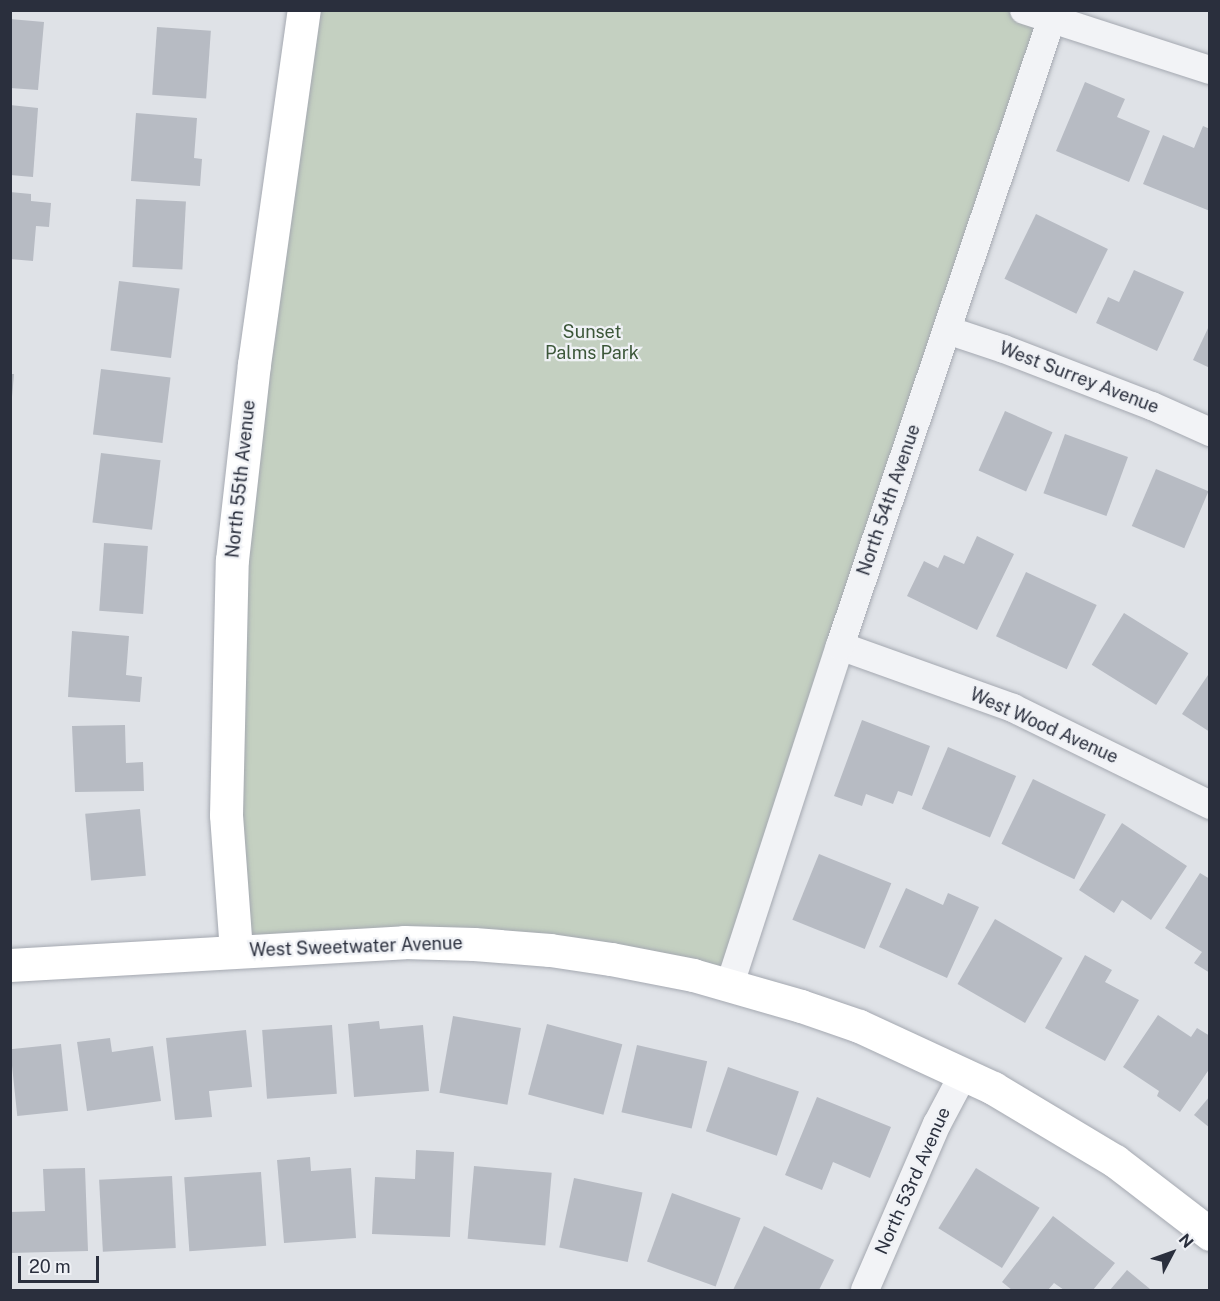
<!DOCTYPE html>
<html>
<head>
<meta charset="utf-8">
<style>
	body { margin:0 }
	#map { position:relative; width:1220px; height:1301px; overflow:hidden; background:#dfe2e7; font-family:"Public Sans",sans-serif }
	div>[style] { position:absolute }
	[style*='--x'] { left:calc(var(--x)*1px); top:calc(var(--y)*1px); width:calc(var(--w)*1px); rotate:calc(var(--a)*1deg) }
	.green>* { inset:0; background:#c4d0c1 }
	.building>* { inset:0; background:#b7bbc3; transform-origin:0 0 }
	.roads { filter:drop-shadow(0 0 2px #a5a9b1) drop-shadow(0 0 2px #a5a9b1) }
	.street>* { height:28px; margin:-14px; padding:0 14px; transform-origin:14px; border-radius:14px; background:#f2f3f6 }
	.secondary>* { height:33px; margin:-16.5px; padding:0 16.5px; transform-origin:16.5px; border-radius:16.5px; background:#fff }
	span { translate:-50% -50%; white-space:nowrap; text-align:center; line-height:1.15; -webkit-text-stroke:4.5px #eff1f5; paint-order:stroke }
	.park-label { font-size:18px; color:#3c5739 }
	.street-label { font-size:18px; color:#2a2f3d }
	.frame { position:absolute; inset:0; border:12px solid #2a2f3d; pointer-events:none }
	.north { position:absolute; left:1142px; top:1223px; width:60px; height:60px; -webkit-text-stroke:4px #eff1f5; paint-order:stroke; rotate:49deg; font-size:16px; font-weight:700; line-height:24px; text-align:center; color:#2a2f3d }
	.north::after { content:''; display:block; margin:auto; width:21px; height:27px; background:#2a2f3d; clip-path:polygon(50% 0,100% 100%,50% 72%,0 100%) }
	.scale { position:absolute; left:18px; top:1256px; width:81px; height:27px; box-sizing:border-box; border:3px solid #2a2f3d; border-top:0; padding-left:8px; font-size:18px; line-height:21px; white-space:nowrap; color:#2a2f3d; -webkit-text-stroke:4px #eff1f5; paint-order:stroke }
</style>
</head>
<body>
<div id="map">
	<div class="green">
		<i style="clip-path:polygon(1024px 10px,1052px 18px,730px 984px,611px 959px,236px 951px,254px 364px,304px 11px)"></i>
	</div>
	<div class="building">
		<i style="clip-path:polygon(10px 19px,44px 22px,38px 90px,10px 88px)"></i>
		<i style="left:157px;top:27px;width:54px;height:68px;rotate:4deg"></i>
		<i style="clip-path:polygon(1085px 82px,1125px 99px,1117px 117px,1150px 131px,1129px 182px,1056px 151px)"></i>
		<i style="clip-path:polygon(10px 105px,38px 108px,33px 177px,10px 175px)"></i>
		<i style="clip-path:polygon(136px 113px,197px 118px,194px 158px,202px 159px,200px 186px,131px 181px)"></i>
		<i style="clip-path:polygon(1203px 126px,1210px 129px,1210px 211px,1143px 184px,1163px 135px,1194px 148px)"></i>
		<i style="clip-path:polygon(10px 192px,31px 194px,31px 201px,51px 203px,49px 227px,36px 226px,33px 261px,10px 259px)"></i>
		<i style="left:136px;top:199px;width:50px;height:68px;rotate:3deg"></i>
		<i style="left:1036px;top:214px;width:80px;height:72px;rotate:26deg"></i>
		<i style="clip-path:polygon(1134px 270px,1184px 292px,1157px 351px,1096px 323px,1108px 297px,1119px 302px)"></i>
		<i style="left:119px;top:281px;width:61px;height:70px;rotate:7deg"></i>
		<i style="clip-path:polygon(1210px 324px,1210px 368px,1193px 360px)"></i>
		<i style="left:101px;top:369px;width:70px;height:66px;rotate:7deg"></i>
		<i style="clip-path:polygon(10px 374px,14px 374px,12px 397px,10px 397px)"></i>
		<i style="left:1005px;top:411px;width:52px;height:65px;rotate:24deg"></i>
		<i style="left:1065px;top:434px;width:67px;height:63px;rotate:20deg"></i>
		<i style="left:101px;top:453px;width:60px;height:70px;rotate:7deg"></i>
		<i style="left:1156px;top:469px;width:57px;height:62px;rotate:23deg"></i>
		<i style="clip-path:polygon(977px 536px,1014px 554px,977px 630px,907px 596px,924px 561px,938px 568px,944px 555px,964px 564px)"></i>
		<i style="left:104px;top:543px;width:44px;height:68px;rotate:4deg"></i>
		<i style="left:1026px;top:572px;width:78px;height:71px;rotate:25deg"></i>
		<i style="left:1124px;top:613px;width:76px;height:61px;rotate:32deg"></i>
		<i style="clip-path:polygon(72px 631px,129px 636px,126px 675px,142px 677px,140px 702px,68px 697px)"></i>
		<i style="clip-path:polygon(1210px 672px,1210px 732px,1182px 714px)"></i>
		<i style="clip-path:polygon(862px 720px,930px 746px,912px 796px,898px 791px,893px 804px,866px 794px,862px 806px,834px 796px)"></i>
		<i style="clip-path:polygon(125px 725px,126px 763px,143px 762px,144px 791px,75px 792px,72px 726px)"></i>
		<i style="left:948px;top:747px;width:74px;height:67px;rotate:23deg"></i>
		<i style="left:1033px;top:779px;width:81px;height:72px;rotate:26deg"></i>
		<i style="left:140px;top:809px;width:67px;height:55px;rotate:85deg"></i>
		<i style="clip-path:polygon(1122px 823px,1187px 866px,1151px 920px,1122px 900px,1114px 913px,1079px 890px)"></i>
		<i style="left:819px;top:854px;width:78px;height:71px;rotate:22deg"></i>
		<i style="clip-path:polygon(1200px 873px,1210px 879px,1210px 973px,1194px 963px,1202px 952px,1165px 928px)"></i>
		<i style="clip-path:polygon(906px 888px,943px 905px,948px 893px,979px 907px,947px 978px,879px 947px)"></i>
		<i style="left:995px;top:919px;width:78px;height:75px;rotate:30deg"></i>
		<i style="clip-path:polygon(1085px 955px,1112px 970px,1105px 982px,1139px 1000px,1105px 1061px,1045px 1028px)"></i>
		<i style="clip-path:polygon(1158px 1015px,1191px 1037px,1197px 1028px,1210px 1036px,1210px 1068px,1180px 1112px,1157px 1096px,1159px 1091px,1123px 1067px)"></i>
		<i style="left:453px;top:1016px;width:69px;height:78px;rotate:10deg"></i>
		<i style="clip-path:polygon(379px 1021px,380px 1029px,423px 1025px,429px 1091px,354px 1097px,348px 1024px)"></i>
		<i style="left:547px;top:1024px;width:78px;height:73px;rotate:15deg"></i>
		<i style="left:332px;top:1025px;width:69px;height:70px;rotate:86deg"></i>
		<i style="clip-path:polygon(246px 1030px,252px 1087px,209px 1091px,212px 1117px,175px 1120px,166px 1038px)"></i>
		<i style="clip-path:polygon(110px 1038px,112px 1052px,153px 1046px,161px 1101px,87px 1111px,77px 1042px)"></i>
		<i style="left:61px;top:1044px;width:67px;height:51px;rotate:84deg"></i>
		<i style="left:637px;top:1045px;width:72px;height:69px;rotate:13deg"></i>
		<i style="left:728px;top:1067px;width:75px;height:68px;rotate:19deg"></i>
		<i style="clip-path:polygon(1210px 1096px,1210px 1128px,1194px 1115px)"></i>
		<i style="clip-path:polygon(817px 1097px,891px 1127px,870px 1178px,833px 1162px,822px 1190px,785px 1175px)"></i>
		<i style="clip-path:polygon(416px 1150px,454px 1152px,450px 1237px,372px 1234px,375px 1177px,415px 1179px)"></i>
		<i style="clip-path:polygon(310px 1157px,311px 1171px,351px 1168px,356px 1238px,284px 1243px,277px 1160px)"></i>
		<i style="left:474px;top:1166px;width:78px;height:73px;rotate:5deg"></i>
		<i style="clip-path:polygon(85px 1168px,88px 1251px,10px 1253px,10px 1212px,45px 1211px,43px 1169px)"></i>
		<i style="left:976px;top:1168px;width:75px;height:71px;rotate:32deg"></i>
		<i style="left:261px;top:1172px;width:74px;height:77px;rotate:86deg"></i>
		<i style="left:172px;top:1176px;width:72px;height:73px;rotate:87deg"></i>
		<i style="left:574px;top:1178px;width:70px;height:71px;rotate:12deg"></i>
		<i style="left:672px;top:1193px;width:73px;height:73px;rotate:20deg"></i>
		<i style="clip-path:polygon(1053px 1216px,1115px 1263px,1093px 1290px,1064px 1290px,1054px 1283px,1048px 1290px,1012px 1290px,1002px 1282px)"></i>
		<i style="clip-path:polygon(764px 1226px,834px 1260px,819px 1290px,733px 1290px)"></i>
		<i style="clip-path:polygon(1127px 1270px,1150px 1289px,1149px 1290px,1110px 1290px)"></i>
	</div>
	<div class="roads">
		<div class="street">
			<i style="--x:1024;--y:10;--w:195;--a:17.9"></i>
			<i style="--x:947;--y:330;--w:60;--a:18.4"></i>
			<i style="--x:1004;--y:349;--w:159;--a:21.1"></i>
			<i style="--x:1152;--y:406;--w:64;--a:24.1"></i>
			<i style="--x:840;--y:646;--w:184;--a:19.7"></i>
			<i style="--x:1013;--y:708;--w:220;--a:26.2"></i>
			<i style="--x:730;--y:984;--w:355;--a:-72"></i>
			<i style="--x:840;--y:646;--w:663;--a:-71.35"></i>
			<i style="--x:865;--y:1290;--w:181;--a:-66.6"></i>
			<i style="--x:937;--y:1124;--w:58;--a:-62.1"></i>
		</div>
		<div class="secondary">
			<i style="--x:236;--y:951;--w:136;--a:-94.2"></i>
			<i style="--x:226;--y:815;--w:255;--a:-88.7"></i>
			<i style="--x:232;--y:560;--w:197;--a:-83.6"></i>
			<i style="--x:254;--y:364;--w:358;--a:-82"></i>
			<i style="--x:10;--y:965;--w:395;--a:-3.3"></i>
			<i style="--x:404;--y:942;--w:70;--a:1.6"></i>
			<i style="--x:474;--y:944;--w:76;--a:4.5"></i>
			<i style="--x:550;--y:950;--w:62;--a:8.4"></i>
			<i style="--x:611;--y:959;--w:84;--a:11"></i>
			<i style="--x:693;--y:975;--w:112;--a:16"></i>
			<i style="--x:801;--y:1006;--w:61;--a:19"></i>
			<i style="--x:859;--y:1026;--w:148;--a:24.8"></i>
			<i style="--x:993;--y:1088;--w:142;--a:30.9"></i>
			<i style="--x:1115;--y:1161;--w:120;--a:37.5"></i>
		</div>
	</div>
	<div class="park-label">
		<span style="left:592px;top:343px">Sunset<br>Palms Park</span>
	</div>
	<div class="street-label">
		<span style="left:1079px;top:378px;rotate:21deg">West Surrey Avenue</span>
		<span style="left:241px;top:479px;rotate:-84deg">North 55th Avenue</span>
		<span style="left:889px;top:500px;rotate:-71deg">North 54th Avenue</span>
		<span style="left:1044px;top:726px;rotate:24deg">West Wood Avenue</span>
		<span style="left:356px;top:947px;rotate:-2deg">West Sweetwater Avenue</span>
		<span style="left:913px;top:1181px;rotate:-66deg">North 53rd Avenue</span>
	</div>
	<div class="frame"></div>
	<div class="north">N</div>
	<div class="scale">20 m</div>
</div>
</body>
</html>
